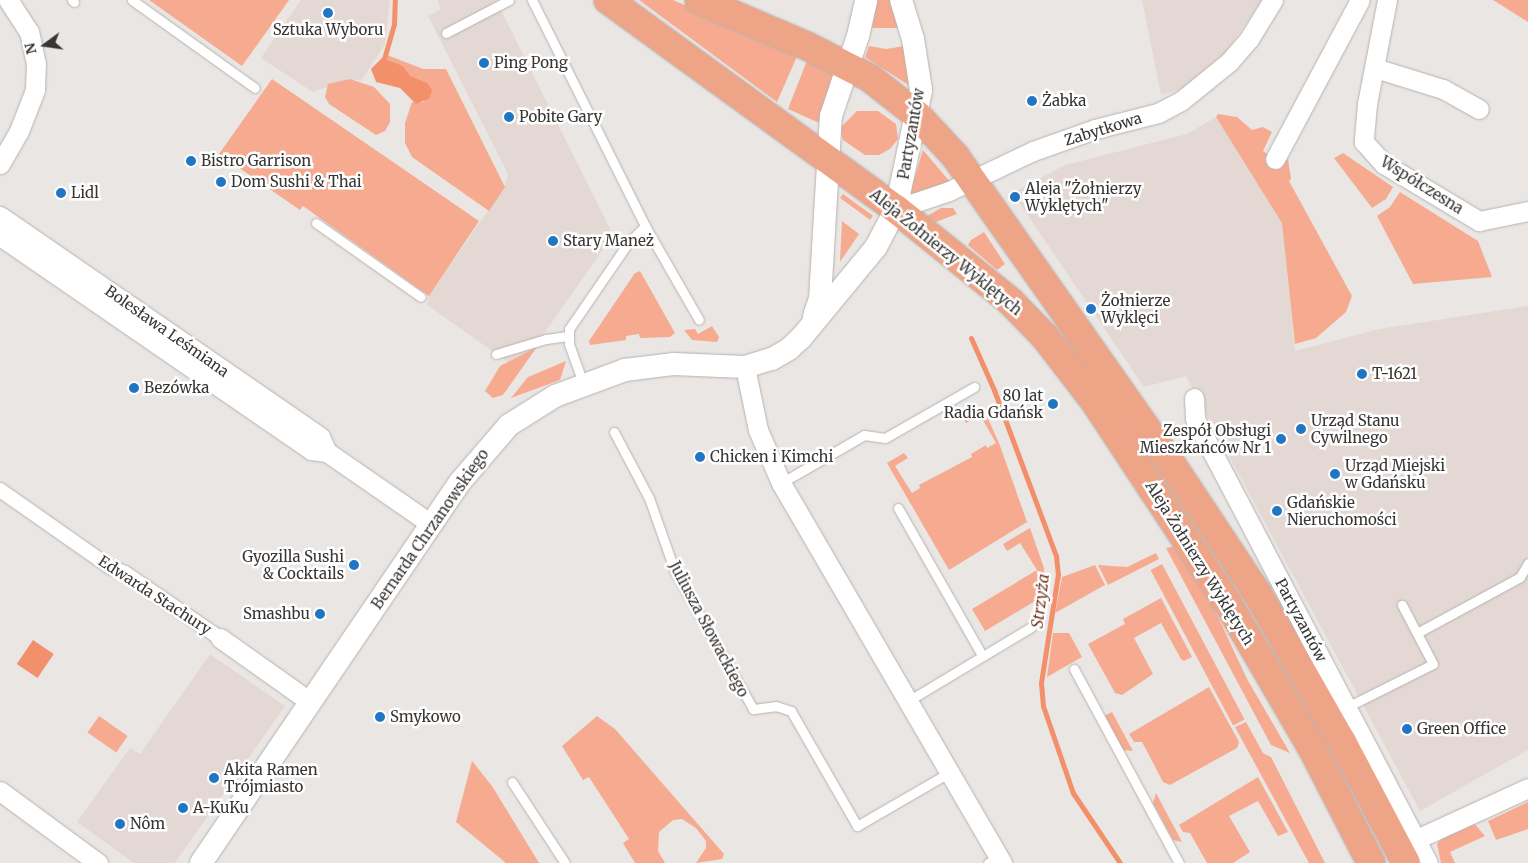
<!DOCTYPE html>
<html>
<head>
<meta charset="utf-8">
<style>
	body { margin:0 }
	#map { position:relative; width:1528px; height:863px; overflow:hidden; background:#eae6e4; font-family:Merriweather,serif }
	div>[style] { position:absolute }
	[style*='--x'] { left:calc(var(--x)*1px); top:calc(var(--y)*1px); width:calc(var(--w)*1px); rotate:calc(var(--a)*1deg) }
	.built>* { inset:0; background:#e4d8d4 }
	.green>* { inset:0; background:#f6ab90; transform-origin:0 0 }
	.water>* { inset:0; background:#f3906c; transform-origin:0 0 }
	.stream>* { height:5px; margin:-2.5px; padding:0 2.5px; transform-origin:2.5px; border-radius:2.5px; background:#f3906c }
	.roads { filter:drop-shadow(0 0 1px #b6b2b0) drop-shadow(0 0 1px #b6b2b0) }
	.service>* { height:9px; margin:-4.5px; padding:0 4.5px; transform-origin:4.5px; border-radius:4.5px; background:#fff }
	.pedestrian>* { height:14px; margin:-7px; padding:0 7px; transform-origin:7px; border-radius:7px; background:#fff }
	.minor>* { height:19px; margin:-9.5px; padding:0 9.5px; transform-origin:9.5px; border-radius:9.5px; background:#fff }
	.tertiary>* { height:22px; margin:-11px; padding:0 11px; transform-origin:11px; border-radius:11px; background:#fff }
	.primary>* { height:28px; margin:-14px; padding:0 14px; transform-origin:14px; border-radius:14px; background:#eea486 }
	.dots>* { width:14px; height:14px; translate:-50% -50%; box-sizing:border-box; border:2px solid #fff; border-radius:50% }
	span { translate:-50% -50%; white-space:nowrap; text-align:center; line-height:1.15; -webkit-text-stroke:5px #fff; paint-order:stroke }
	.poi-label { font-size:15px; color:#373635 }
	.left { translate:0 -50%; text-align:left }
	.right { translate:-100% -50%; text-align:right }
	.street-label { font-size:15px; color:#373635 }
	.water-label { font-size:16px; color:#72331b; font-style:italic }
	.north { position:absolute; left:20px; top:20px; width:50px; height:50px; -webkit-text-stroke:4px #fff; paint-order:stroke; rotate:256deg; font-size:14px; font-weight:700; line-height:20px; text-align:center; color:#373635 }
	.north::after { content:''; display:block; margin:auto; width:18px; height:22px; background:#373635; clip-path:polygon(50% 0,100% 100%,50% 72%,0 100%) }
</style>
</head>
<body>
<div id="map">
	<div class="built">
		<i style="clip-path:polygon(301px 0,390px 0,385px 44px,361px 81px,350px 79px,313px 92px,261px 58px)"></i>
		<i style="clip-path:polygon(437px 0,496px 0,613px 235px,534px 348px,508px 362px,427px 305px,429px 296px,504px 187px,508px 174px,428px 16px,441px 9px)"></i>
		<i style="clip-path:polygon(1142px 0,1262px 0,1223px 57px,1182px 89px,1161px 95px)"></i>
		<i style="clip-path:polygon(1216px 117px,1283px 223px,1295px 351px,1379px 329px,1528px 306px,1528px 750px,1420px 811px,1186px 376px,1144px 387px,1014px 195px,1014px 192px,1065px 165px,1187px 134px)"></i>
		<i style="clip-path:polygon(210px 654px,285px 706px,175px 863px,134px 863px,77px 822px,130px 748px,140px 754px)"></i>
	</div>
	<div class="green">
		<i style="clip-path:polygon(149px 0,289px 0,242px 66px)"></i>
		<i style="clip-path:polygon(639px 0,673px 0,798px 54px,777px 102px)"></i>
		<i style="clip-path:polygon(877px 0,892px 0,901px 28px,872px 28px)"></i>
		<i style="clip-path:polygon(1493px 0,1528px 0,1528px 22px)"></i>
		<i style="clip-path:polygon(869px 46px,886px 49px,904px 46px,910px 86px,865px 57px)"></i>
		<i style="clip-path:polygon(387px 55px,423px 69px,446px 69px,505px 187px,489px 211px,412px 157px,405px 143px,405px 123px,412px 102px,424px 102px,403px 66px,385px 61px)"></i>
		<i style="clip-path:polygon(808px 58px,833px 72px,821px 121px,817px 122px,788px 109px)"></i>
		<i style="clip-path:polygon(272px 79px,479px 221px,429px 296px,303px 206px,300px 210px,219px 154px)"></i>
		<i style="clip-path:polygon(350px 79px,374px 87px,390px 104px,390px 122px,385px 131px,376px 135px,329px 104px,325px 97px,328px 84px)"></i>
		<i style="clip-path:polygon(857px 111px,878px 111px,896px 124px,898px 139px,890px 149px,879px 155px,865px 155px,843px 140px,840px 128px)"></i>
		<i style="clip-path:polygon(1218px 114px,1237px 117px,1252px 130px,1263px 127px,1272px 132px,1263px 151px,1281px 164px,1288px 159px,1291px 179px,1289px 181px,1352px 296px,1346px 312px,1316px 338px,1295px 344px,1282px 223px,1216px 117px)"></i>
		<i style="clip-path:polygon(923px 150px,951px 183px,920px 194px,910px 193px)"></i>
		<i style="clip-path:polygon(1343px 153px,1393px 187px,1386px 199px,1372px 208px,1334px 158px)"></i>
		<i style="clip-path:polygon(1400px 192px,1478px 241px,1492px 277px,1413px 284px,1377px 216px,1390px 207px)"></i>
		<i style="left:843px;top:194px;width:37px;height:5px;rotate:36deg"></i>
		<i style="clip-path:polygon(941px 208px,953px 208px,957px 214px,936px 222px,927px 216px)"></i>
		<i style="clip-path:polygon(842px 221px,859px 234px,840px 262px)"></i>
		<i style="clip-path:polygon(984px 232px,1005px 264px,997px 270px,968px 245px,971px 240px)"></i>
		<i style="clip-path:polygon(640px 271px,675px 333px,670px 337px,640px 338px,639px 334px,626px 336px,626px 340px,590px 345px,589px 341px,635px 273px)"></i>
		<i style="clip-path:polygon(712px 326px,719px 337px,717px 342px,692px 340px,684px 330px,695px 329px,698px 334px)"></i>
		<i style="clip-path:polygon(537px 347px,503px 395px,493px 398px,485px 391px,500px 366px)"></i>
		<i style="clip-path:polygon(566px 361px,560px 380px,511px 398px,528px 377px)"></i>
		<i style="clip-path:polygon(980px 409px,984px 410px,999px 443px,1027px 522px,949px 570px,887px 463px,904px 453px,908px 458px,895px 466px,912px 493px,920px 488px,919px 485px,972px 457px,971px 454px,986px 445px,987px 448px,996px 443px,980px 415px,966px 423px,963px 418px)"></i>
		<i style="clip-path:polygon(1030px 528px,1044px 568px,1042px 597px,985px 631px,972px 609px,1037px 570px,1020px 543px,1007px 551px,1003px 544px)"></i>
		<i style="clip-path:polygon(1175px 546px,1211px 602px,1247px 679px,1290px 753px,1271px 745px,1166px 548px)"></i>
		<i style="clip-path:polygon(1156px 553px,1159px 559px,1108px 585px,1098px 565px,1127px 567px)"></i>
		<i style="left:1162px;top:564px;width:176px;height:13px;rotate:62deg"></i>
		<i style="clip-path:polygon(1095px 565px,1105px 585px,1055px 613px,1062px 577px)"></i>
		<i style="clip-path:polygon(1161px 598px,1192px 657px,1184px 661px,1181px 659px,1161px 623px,1134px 638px,1153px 674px,1122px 695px,1115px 693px,1088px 644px,1125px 624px,1123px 619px)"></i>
		<i style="clip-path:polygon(1053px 633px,1069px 633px,1082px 657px,1047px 677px)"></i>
		<i style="clip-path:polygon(1209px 687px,1239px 742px,1237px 748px,1170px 785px,1163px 782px,1142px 742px,1134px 742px,1129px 734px)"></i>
		<i style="clip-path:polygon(1112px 712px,1133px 751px,1123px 750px,1104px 716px)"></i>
		<i style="left:99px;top:716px;width:35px;height:20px;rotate:35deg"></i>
		<i style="clip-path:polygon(597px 716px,615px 729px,724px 854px,722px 859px,696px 863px,706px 848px,706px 841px,696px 828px,682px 819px,673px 820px,659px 832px,658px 851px,665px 863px,635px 863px,623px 843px,629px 839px,589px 777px,583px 780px,562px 746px)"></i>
		<i style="clip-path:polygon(1246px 722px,1263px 753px,1271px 757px,1325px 863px,1309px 863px,1235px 727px)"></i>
		<i style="clip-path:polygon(472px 761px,492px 786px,539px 863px,506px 863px,456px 822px)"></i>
		<i style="clip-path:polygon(1258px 777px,1288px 832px,1278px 836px,1258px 801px,1229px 816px,1250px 852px,1233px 863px,1207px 863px,1190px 833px,1183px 832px,1179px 825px)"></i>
		<i style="clip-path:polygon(1156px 793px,1182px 842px,1173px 840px,1153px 803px)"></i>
		<i style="clip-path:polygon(1528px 802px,1528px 829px,1496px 840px,1488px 821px)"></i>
		<i style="clip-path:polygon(1473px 822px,1485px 836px,1450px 852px,1455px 863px,1441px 863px,1437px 844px,1443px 837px)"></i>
	</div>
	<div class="water">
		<i style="clip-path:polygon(382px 58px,403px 66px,410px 76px,427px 83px,432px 90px,430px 98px,416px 104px,400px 88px,376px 82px,371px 69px)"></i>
		<i style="left:33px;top:640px;width:25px;height:29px;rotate:34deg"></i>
	</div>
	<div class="stream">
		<i style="--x:384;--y:59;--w:36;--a:-74"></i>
		<i style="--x:394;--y:24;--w:24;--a:-88"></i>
		<i style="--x:971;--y:338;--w:57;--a:66.1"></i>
		<i style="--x:994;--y:390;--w:177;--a:69.5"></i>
		<i style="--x:1056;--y:556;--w:18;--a:84"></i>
		<i style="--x:1058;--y:574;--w:110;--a:98.9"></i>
		<i style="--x:1041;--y:683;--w:23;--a:85"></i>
		<i style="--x:1043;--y:706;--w:92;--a:71"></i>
		<i style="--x:1073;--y:793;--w:84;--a:56.1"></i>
	</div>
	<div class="roads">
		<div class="service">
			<i style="--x:72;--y:0;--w:3;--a:45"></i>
			<i style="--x:132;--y:0;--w:151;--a:35.6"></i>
			<i style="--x:532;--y:0;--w:253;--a:63.4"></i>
			<i style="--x:645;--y:226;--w:108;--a:60.1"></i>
			<i style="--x:446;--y:33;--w:71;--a:-27.6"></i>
			<i style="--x:316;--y:223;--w:128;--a:35.2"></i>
			<i style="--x:496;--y:354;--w:52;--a:-16.7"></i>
			<i style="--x:546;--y:339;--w:22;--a:-8"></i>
			<i style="--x:583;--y:383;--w:41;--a:-109.7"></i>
			<i style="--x:569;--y:344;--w:15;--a:-90"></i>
			<i style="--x:569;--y:329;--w:104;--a:-55.5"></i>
			<i style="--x:628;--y:243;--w:24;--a:-45"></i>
			<i style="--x:614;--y:432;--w:75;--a:62.1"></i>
			<i style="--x:649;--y:498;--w:78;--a:70.6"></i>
			<i style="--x:675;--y:572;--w:158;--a:60.3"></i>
			<i style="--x:753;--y:709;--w:23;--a:-7"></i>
			<i style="--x:776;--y:706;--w:16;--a:18"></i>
			<i style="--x:791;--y:711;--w:133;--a:60.1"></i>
			<i style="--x:857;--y:826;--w:108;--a:-30.1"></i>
			<i style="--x:781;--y:483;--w:96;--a:-30"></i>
			<i style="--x:864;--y:435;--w:21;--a:8"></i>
			<i style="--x:885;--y:438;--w:103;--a:-29.8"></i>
			<i style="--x:898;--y:508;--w:169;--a:60.3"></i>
			<i style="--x:1417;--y:633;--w:117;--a:-28.5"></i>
			<i style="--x:1520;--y:577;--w:16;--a:-60"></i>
			<i style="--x:1074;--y:669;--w:221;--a:61.6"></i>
			<i style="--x:908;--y:701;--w:144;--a:-31"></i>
			<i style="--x:1347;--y:707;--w:96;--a:-26.6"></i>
			<i style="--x:1433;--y:664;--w:67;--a:-117.7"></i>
			<i style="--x:512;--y:782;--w:97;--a:56.8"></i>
			<i style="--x:988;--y:863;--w:13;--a:-29"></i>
		</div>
		<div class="pedestrian">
			<i style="--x:0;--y:490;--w:134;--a:35"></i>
			<i style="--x:110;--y:567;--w:16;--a:22"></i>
			<i style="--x:125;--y:573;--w:115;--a:34.4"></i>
		</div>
		<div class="minor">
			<i style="--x:1387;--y:0;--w:106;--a:100.9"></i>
			<i style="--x:1367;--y:104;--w:38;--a:95"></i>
			<i style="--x:1364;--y:142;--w:30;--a:48"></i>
			<i style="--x:1384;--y:164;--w:111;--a:31"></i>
			<i style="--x:1479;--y:221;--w:50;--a:-11.5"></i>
			<i style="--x:1375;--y:68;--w:71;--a:17.2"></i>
			<i style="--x:1443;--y:89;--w:41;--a:29.1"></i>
			<i style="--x:1275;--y:159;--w:180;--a:-61.9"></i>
			<i style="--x:0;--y:164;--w:38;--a:-60"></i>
			<i style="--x:19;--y:131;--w:44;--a:-68.7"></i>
			<i style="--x:35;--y:90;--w:26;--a:-88"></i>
			<i style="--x:36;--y:64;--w:33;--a:-102"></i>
			<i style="--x:29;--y:32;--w:38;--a:-123"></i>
			<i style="--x:896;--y:209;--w:56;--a:-18.8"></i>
			<i style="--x:949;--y:191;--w:93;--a:-25.5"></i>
			<i style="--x:1033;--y:151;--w:66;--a:-19.5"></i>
			<i style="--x:1095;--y:129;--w:65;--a:-14.3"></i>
			<i style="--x:1158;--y:113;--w:26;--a:-28"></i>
			<i style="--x:1181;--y:101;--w:62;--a:-39.1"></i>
			<i style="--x:1229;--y:62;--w:30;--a:-49"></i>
			<i style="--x:1249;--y:39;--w:46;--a:-58.4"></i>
			<i style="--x:0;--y:216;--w:389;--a:34.6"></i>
			<i style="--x:320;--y:437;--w:17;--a:65"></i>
			<i style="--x:0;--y:236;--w:378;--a:34.5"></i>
			<i style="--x:311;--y:450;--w:16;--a:7"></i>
			<i style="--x:327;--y:452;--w:126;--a:34.7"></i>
			<i style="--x:745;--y:367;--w:64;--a:78.3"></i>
			<i style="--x:758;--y:430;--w:58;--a:66.5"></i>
			<i style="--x:781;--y:483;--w:440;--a:59.8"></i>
			<i style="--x:1194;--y:398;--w:21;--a:87"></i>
			<i style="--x:1195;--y:419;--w:501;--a:62.31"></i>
			<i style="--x:220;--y:638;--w:109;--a:35.3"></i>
			<i style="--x:0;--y:791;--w:122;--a:36.3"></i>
			<i style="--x:1417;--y:839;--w:122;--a:-24.7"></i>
		</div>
		<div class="tertiary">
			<i style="--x:814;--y:316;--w:18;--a:-71"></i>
			<i style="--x:820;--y:299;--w:183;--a:-86.6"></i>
			<i style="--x:831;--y:116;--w:84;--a:-71.4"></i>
			<i style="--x:858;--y:36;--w:37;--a:-77"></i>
			<i style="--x:201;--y:863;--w:461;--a:-55.8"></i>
			<i style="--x:460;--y:482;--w:75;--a:-49.3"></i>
			<i style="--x:509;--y:425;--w:54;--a:-32.2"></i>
			<i style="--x:555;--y:396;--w:75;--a:-20.4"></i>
			<i style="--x:625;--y:370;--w:48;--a:-7.1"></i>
			<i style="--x:673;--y:364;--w:72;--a:2.4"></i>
			<i style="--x:745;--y:367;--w:28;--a:-17"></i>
			<i style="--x:772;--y:359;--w:20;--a:-30"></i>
			<i style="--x:789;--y:349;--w:16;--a:-43"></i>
			<i style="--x:801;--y:338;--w:118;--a:-50.5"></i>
			<i style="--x:876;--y:247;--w:43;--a:-62.2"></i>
			<i style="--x:896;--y:209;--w:122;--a:-78.1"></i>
			<i style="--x:921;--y:90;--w:52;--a:-98.9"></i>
			<i style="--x:913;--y:39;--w:41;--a:-107.1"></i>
		</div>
		<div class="primary">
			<i style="--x:608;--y:0;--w:356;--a:36"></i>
			<i style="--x:896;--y:209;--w:146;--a:38.9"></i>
			<i style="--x:1010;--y:301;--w:50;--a:45.8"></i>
			<i style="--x:1045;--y:337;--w:82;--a:52.4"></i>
			<i style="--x:1095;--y:402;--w:240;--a:56.6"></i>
			<i style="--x:1227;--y:602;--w:169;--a:59.8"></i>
			<i style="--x:1312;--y:748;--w:129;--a:62.8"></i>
			<i style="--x:699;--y:0;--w:117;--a:23.1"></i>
			<i style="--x:807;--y:46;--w:71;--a:26.9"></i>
			<i style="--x:870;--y:78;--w:60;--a:38.2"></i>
			<i style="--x:917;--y:115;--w:56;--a:47.2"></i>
			<i style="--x:955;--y:156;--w:367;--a:54.9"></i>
			<i style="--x:1166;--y:456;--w:164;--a:56.4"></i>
			<i style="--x:1257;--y:593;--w:172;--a:60.3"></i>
			<i style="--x:1342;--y:742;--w:137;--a:62.1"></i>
		</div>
	</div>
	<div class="dots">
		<i style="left:328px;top:13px;background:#2176c4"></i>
		<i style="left:484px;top:63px;background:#2176c4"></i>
		<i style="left:1032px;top:101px;background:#2176c4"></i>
		<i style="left:509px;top:117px;background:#2176c4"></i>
		<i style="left:191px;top:161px;background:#2176c4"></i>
		<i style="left:221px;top:182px;background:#2176c4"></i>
		<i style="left:61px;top:193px;background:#2176c4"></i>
		<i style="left:1015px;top:197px;background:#2176c4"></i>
		<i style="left:553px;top:241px;background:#2176c4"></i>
		<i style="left:1091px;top:309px;background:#2176c4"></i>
		<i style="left:1362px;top:374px;background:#2176c4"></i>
		<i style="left:134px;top:388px;background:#2176c4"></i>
		<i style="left:1053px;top:404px;background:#2176c4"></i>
		<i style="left:1301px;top:429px;background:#2176c4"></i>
		<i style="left:1281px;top:439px;background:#2176c4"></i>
		<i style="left:700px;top:457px;background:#2176c4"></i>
		<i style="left:1335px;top:474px;background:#2176c4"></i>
		<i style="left:1277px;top:511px;background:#2176c4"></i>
		<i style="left:354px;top:565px;background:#2176c4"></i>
		<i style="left:320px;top:614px;background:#2176c4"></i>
		<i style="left:380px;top:717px;background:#2176c4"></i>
		<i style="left:1407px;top:729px;background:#2176c4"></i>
		<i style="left:214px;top:778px;background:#2176c4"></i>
		<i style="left:183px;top:808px;background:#2176c4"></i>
		<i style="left:120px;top:824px;background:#2176c4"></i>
	</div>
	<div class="poi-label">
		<span style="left:328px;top:30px">Sztuka Wyboru</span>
		<span class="left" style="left:494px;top:63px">Ping Pong</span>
		<span class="left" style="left:1042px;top:101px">Żabka</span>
		<span class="left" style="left:519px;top:117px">Pobite Gary</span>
		<span class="left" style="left:201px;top:161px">Bistro Garrison</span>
		<span class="left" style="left:231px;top:182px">Dom Sushi &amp; Thai</span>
		<span class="left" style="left:1025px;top:197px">Aleja "Żołnierzy<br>Wyklętych"</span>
		<span class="left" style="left:71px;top:193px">Lidl</span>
		<span class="left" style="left:563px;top:241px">Stary Maneż</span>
		<span class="left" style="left:1101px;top:309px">Żołnierze<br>Wyklęci</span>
		<span class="left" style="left:1372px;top:374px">T-1621</span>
		<span class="left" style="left:144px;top:388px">Bezówka</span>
		<span class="right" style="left:1043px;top:404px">80 lat<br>Radia Gdańsk</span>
		<span class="left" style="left:1311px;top:429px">Urząd Stanu<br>Cywilnego</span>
		<span class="right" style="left:1271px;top:439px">Zespół Obsługi<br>Mieszkańców Nr 1</span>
		<span class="left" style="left:710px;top:457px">Chicken i Kimchi</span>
		<span class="left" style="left:1345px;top:474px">Urząd Miejski<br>w Gdańsku</span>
		<span class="left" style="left:1287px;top:511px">Gdańskie<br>Nieruchomości</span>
		<span class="right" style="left:344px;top:565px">Gyozilla Sushi<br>&amp; Cocktails</span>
		<span class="right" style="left:310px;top:614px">Smashbu</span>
		<span class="left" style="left:390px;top:717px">Smykowo</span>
		<span class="left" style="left:1417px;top:729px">Green Office</span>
		<span class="left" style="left:224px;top:778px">Akita Ramen<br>Trójmiasto</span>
		<span class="left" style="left:193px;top:808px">A-KuKu</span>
		<span class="left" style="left:130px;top:824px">Nôm</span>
	</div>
	<div class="street-label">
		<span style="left:1103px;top:129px;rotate:-17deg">Zabytkowa</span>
		<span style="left:911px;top:134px;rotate:-80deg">Partyzantów</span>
		<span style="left:1422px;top:185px;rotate:32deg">Współczesna</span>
		<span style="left:946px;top:252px;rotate:39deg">Aleja Żołnierzy Wyklętych</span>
		<span style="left:167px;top:331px;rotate:35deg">Bolesława Leśmiana</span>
		<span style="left:430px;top:529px;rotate:-55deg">Bernarda Chrzanowskiego</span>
		<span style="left:1200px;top:563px;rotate:58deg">Aleja Żołnierzy Wyklętych</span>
		<span style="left:155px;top:595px;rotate:33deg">Edwarda Stachury</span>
		<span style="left:1301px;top:620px;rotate:62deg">Partyzantów</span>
		<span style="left:709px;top:629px;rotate:62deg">Juliusza Słowackiego</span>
	</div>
	<div class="water-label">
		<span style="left:1040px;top:601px;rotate:-83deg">Strzyża</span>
	</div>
	<div class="north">N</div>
</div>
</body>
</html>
